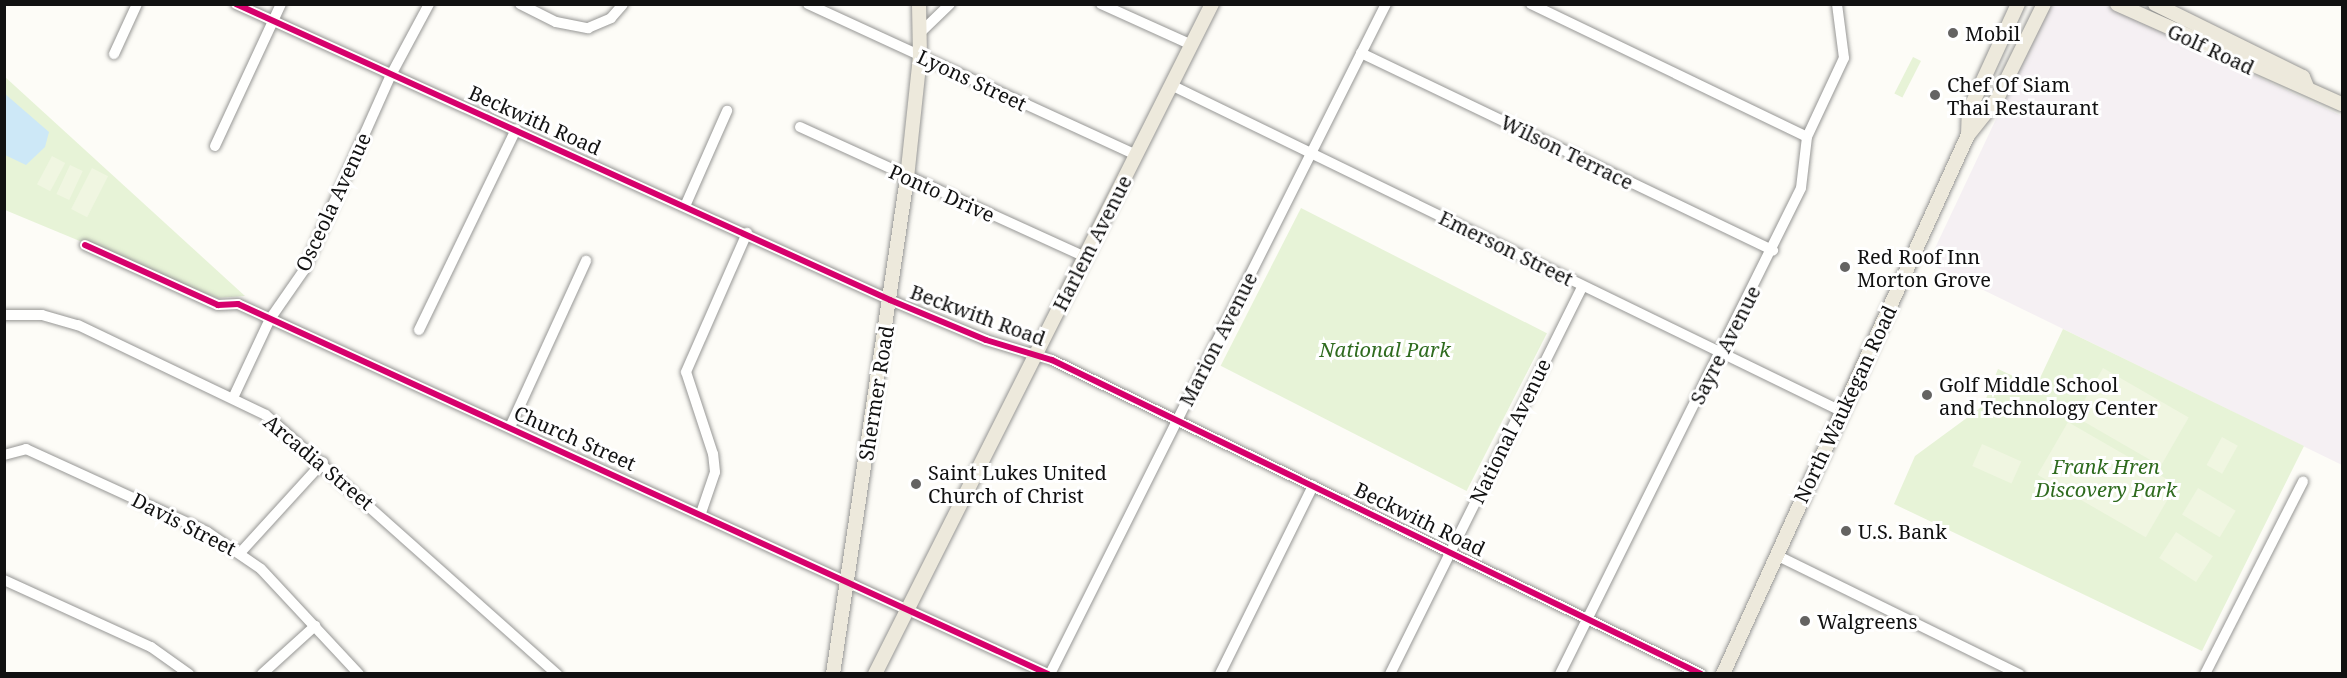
<!DOCTYPE html>
<html>
<head>
<meta charset="utf-8">
<style>
	body { margin:0 }
	#map { position:relative; width:2347px; height:678px; overflow:hidden; background:#fdfcf7; font-family:"Noto Serif",serif }
	div>[style] { position:absolute }
	[style*='--x'] { left:calc(var(--x)*1px); top:calc(var(--y)*1px); width:calc(var(--w)*1px); rotate:calc(var(--a)*1deg) }
	.industrial>* { inset:0; background:#f5f0f3 }
	.green>* { inset:0; background:#e7f3d7; transform-origin:0 0 }
	.pitch>* { inset:0; background:#f0f6e1; transform-origin:0 0 }
	.water>* { inset:0; background:#cde8f7 }
	.roads { filter:drop-shadow(0 0 2px #979795) drop-shadow(0 0 2px #979795) }
	.minor>* { height:10px; margin:-5px; padding:0 5px; transform-origin:5px; border-radius:5px; background:#fffffe }
	.major>* { height:14px; margin:-7px; padding:0 7px; transform-origin:7px; border-radius:7px; background:#ede9dc }
	.cycleway>* { height:6px; margin:-3px; padding:0 3px; transform-origin:3px; border-radius:3px; background:#d6006c }
	.dots>* { width:16px; height:16px; translate:-50% -50%; box-sizing:border-box; border:3px solid #fff; border-radius:50% }
	span { translate:-50% -50%; white-space:nowrap; text-align:center; line-height:1.15; -webkit-text-stroke:6px #fff; paint-order:stroke }
	.poi-label { font-size:20px; color:#111 }
	.left { translate:0 -50%; text-align:left }
	.street-label { font-size:20px; color:#111 }
	.park-label { font-size:20px; color:#2f6b1f; font-style:italic }
	.frame { position:absolute; inset:0; border:6px solid #111; pointer-events:none }
</style>
</head>
<body>
<div id="map">
	<div class="industrial">
		<i style="clip-path:polygon(2050px 5px,2104px 5px,2342px 116px,2342px 465px,1928px 263px)"></i>
	</div>
	<div class="green">
		<i style="left:1913px;top:57px;width:9px;height:41px;rotate:27deg"></i>
		<i style="clip-path:polygon(4px 76px,245px 296px,217px 298px,5px 210px)"></i>
		<i style="left:1301px;top:208px;width:276px;height:177px;rotate:27deg"></i>
		<i style="clip-path:polygon(2063px 329px,2304px 446px,2202px 651px,1894px 504px,1915px 456px,1983px 406px,1998px 369px,2028px 383px,2032px 375px,2040px 378px)"></i>
	</div>
	<div class="pitch">
		<i style="left:52px;top:156px;width:15px;height:32px;rotate:28deg"></i>
		<i style="left:70px;top:165px;width:14px;height:32px;rotate:25deg"></i>
		<i style="left:92px;top:168px;width:18px;height:46px;rotate:27deg"></i>
		<i style="left:2103px;top:368px;width:99px;height:56px;rotate:30deg"></i>
		<i style="left:2068px;top:422px;width:125px;height:61px;rotate:30deg"></i>
		<i style="left:2222px;top:437px;width:18px;height:32px;rotate:29deg"></i>
		<i style="left:1982px;top:444px;width:43px;height:24px;rotate:24deg"></i>
		<i style="left:2198px;top:488px;width:44px;height:31px;rotate:31deg"></i>
		<i style="left:2176px;top:532px;width:44px;height:31px;rotate:33deg"></i>
	</div>
	<div class="water">
		<i style="clip-path:polygon(4px 93px,49px 132px,45px 147px,26px 165px,5px 155px)"></i>
	</div>
	<div class="roads">
		<div class="minor">
			<i style="--x:236;--y:4;--w:718;--a:24.35"></i>
			<i style="--x:890;--y:300;--w:104;--a:22.6"></i>
			<i style="--x:986;--y:340;--w:69;--a:16.9"></i>
			<i style="--x:1052;--y:360;--w:721;--a:25.82"></i>
			<i style="--x:520;--y:4;--w:40;--a:26.6"></i>
			<i style="--x:556;--y:22;--w:33;--a:11"></i>
			<i style="--x:588;--y:28;--w:25;--a:-23"></i>
			<i style="--x:611;--y:18;--w:18;--a:-49"></i>
			<i style="--x:808;--y:4;--w:361;--a:24.7"></i>
			<i style="--x:1101;--y:4;--w:100;--a:24.3"></i>
			<i style="--x:1531;--y:4;--w:306;--a:25.7"></i>
			<i style="--x:921;--y:32;--w:40;--a:-44"></i>
			<i style="--x:1361;--y:53;--w:457;--a:25.6"></i>
			<i style="--x:114;--y:54;--w:55;--a:-65.3"></i>
			<i style="--x:1171;--y:85;--w:745;--a:25.95"></i>
			<i style="--x:800;--y:127;--w:313;--a:24.5"></i>
			<i style="--x:215;--y:146;--w:157;--a:-65.1"></i>
			<i style="--x:686;--y:204;--w:102;--a:-66.2"></i>
			<i style="--x:85;--y:245;--w:146;--a:24.3"></i>
			<i style="--x:218;--y:305;--w:20;--a:-3"></i>
			<i style="--x:238;--y:304;--w:891;--a:24.55"></i>
			<i style="--x:4;--y:315;--w:38;--a:0"></i>
			<i style="--x:42;--y:315;--w:37;--a:16"></i>
			<i style="--x:78;--y:325;--w:208;--a:25.6"></i>
			<i style="--x:266;--y:415;--w:390;--a:41.7"></i>
			<i style="--x:419;--y:330;--w:223;--a:-64.2"></i>
			<i style="--x:233;--y:398;--w:87;--a:-64.9"></i>
			<i style="--x:270;--y:319;--w:60;--a:-55.2"></i>
			<i style="--x:304;--y:270;--w:214;--a:-66"></i>
			<i style="--x:391;--y:75;--w:81;--a:-61.8"></i>
			<i style="--x:510;--y:427;--w:183;--a:-65.4"></i>
			<i style="--x:4;--y:455;--w:23;--a:-15"></i>
			<i style="--x:26;--y:449;--w:199;--a:24.6"></i>
			<i style="--x:207;--y:532;--w:65;--a:34.4"></i>
			<i style="--x:261;--y:569;--w:144;--a:47"></i>
			<i style="--x:701;--y:513;--w:43;--a:-71.1"></i>
			<i style="--x:715;--y:472;--w:18;--a:-96"></i>
			<i style="--x:713;--y:454;--w:86;--a:-108.2"></i>
			<i style="--x:686;--y:372;--w:152;--a:-66.3"></i>
			<i style="--x:240;--y:553;--w:123;--a:-47.6"></i>
			<i style="--x:1776;--y:555;--w:271;--a:26.1"></i>
			<i style="--x:4;--y:580;--w:162;--a:24.5"></i>
			<i style="--x:151;--y:647;--w:47;--a:35.4"></i>
			<i style="--x:262;--y:674;--w:72;--a:-42.2"></i>
			<i style="--x:1050;--y:674;--w:750;--a:-63.37"></i>
			<i style="--x:1220;--y:674;--w:210;--a:-63.7"></i>
			<i style="--x:1390;--y:674;--w:433;--a:-63.6"></i>
			<i style="--x:1560;--y:674;--w:542;--a:-63.62"></i>
			<i style="--x:1801;--y:188;--w:51;--a:-83.3"></i>
			<i style="--x:1807;--y:137;--w:87;--a:-64.9"></i>
			<i style="--x:1844;--y:58;--w:54;--a:-97.4"></i>
			<i style="--x:2205;--y:674;--w:216;--a:-63"></i>
		</div>
		<div class="major">
			<i style="--x:2117;--y:4;--w:246;--a:24"></i>
			<i style="--x:2155;--y:4;--w:165;--a:26.3"></i>
			<i style="--x:2303;--y:77;--w:11;--a:68"></i>
			<i style="--x:1968;--y:135;--w:24;--a:-88"></i>
			<i style="--x:1969;--y:111;--w:118;--a:-65.4"></i>
			<i style="--x:833;--y:674;--w:501;--a:-81.51"></i>
			<i style="--x:907;--y:178;--w:123;--a:-83.9"></i>
			<i style="--x:920;--y:56;--w:52;--a:-91.1"></i>
			<i style="--x:875;--y:674;--w:750;--a:-63.3"></i>
			<i style="--x:1723;--y:674;--w:592;--a:-65.56"></i>
			<i style="--x:1968;--y:135;--w:46;--a:-51.1"></i>
			<i style="--x:1997;--y:99;--w:106;--a:-63.7"></i>
		</div>
	</div>
	<div class="cycleway">
		<i style="--x:236;--y:4;--w:718;--a:24.35"></i>
		<i style="--x:890;--y:300;--w:104;--a:22.6"></i>
		<i style="--x:986;--y:340;--w:69;--a:16.9"></i>
		<i style="--x:1052;--y:360;--w:721;--a:25.82"></i>
		<i style="--x:85;--y:245;--w:146;--a:24.3"></i>
		<i style="--x:218;--y:305;--w:20;--a:-3"></i>
		<i style="--x:238;--y:304;--w:891;--a:24.55"></i>
	</div>
	<div class="dots">
		<i style="left:1953px;top:33px;background:#646362"></i>
		<i style="left:1935px;top:95px;background:#646362"></i>
		<i style="left:1845px;top:267px;background:#646362"></i>
		<i style="left:1927px;top:395px;background:#646362"></i>
		<i style="left:916px;top:484px;background:#646362"></i>
		<i style="left:1846px;top:531px;background:#646362"></i>
		<i style="left:1805px;top:621px;background:#646362"></i>
	</div>
	<div class="poi-label">
		<span class="left" style="left:1965px;top:33px">Mobil</span>
		<span class="left" style="left:1947px;top:96px">Chef Of Siam<br>Thai Restaurant</span>
		<span class="left" style="left:1857px;top:268px">Red Roof Inn<br>Morton Grove</span>
		<span class="left" style="left:1939px;top:396px">Golf Middle School<br>and Technology Center</span>
		<span class="left" style="left:928px;top:484px">Saint Lukes United<br>Church of Christ</span>
		<span class="left" style="left:1858px;top:531px">U.S. Bank</span>
		<span class="left" style="left:1817px;top:621px">Walgreens</span>
	</div>
	<div class="street-label">
		<span style="left:2211px;top:49px;rotate:25deg">Golf Road</span>
		<span style="left:972px;top:80px;rotate:25deg">Lyons Street</span>
		<span style="left:535px;top:120px;rotate:24deg">Beckwith Road</span>
		<span style="left:1567px;top:152px;rotate:26deg">Wilson Terrace</span>
		<span style="left:942px;top:193px;rotate:24deg">Ponto Drive</span>
		<span style="left:333px;top:202px;rotate:-65deg">Osceola Avenue</span>
		<span style="left:1092px;top:243px;rotate:-63deg">Harlem Avenue</span>
		<span style="left:1506px;top:248px;rotate:26deg">Emerson Street</span>
		<span style="left:978px;top:315px;rotate:20deg">Beckwith Road</span>
		<span style="left:1218px;top:339px;rotate:-63deg">Marion Avenue</span>
		<span style="left:1725px;top:345px;rotate:-63deg">Sayre Avenue</span>
		<span style="left:876px;top:393px;rotate:-81deg">Shermer Road</span>
		<span style="left:1845px;top:404px;rotate:-65deg">North Waukegan Road</span>
		<span style="left:1510px;top:431px;rotate:-64deg">National Avenue</span>
		<span style="left:575px;top:438px;rotate:24deg">Church Street</span>
		<span style="left:319px;top:462px;rotate:40deg">Arcadia Street</span>
		<span style="left:1420px;top:519px;rotate:26deg">Beckwith Road</span>
		<span style="left:184px;top:524px;rotate:27deg">Davis Street</span>
	</div>
	<div class="park-label">
		<span style="left:1385px;top:349px">National Park</span>
		<span style="left:2106px;top:478px">Frank Hren<br>Discovery Park</span>
	</div>
	<div class="frame"></div>
</div>
</body>
</html>
